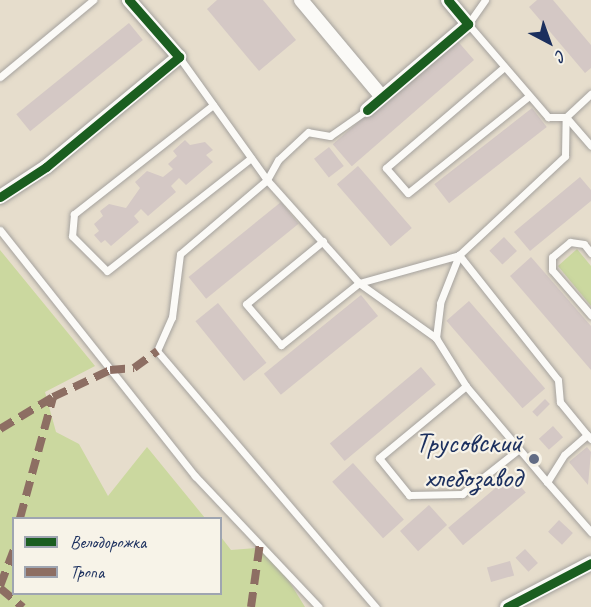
<!DOCTYPE html>
<html>
<head>
<meta charset="utf-8">
<style>
	body { margin:0 }
	#map { position:relative; width:591px; height:607px; overflow:hidden; background:#e6ddcc; font-family:Caveat,sans-serif }
	div>[style] { position:absolute }
	[style*='--x'] { left:calc(var(--x)*1px); top:calc(var(--y)*1px); width:calc(var(--w)*1px); rotate:calc(var(--a)*1deg) }
	.green>* { inset:0; background:#cbd89f }
	.building>* { inset:0; background:#d4c8c5; transform-origin:0 0 }
	.roads { filter:drop-shadow(0 0 2px #a5a29e) drop-shadow(0 0 2px #a5a29e) }
	.lane>* { height:7px; margin:-3.5px; padding:0 3.5px; transform-origin:3.5px; border-radius:3.5px; background:#fbfaf7 }
	.street>* { height:14px; margin:-7px; padding:0 7px; transform-origin:7px; border-radius:7px; background:#fbfaf7 }
	.quiet>* { height:8px; margin-top:-4px; transform-origin:0; background:repeating-linear-gradient(90deg,#8d6e63 0 15px,transparent 0 23px) }
	.cycleway>* { height:9px; margin:-4.5px; padding:0 4.5px; transform-origin:4.5px; border-radius:4.5px; background:#1b5e20 }
	.dots>* { width:16px; height:16px; translate:-50% -50%; box-sizing:border-box; border:3px solid #f7f3e8; border-radius:50% }
	span { translate:-50% -50%; white-space:nowrap; text-align:center; line-height:1.15; -webkit-text-stroke:4.5px #f7f3e8; paint-order:stroke }
	.poi-label { font-size:30px; color:#1b2f5e }
	.right { translate:-100% -50%; text-align:right }
	.legend { position:absolute; left:12px; top:517px; width:210px; height:78px; box-sizing:border-box; background:#f7f3e8; border:2px solid #9fa5b1; margin:0; padding:8px 10px; list-style:none; font-size:18px; color:#1b2f5e }
	.legend li { display:flex; align-items:center; gap:12px; height:30px }
	.legend b { width:30px; border:2px solid #9fa5b1 }
	.north { position:absolute; left:519px; top:12px; width:60px; height:60px; -webkit-text-stroke:4px #f7f3e8; paint-order:stroke; rotate:139deg; font-size:16px; font-weight:700; line-height:24px; text-align:center; color:#1b2f5e }
	.north::after { content:''; display:block; margin:auto; width:21px; height:27px; background:#1b2f5e; clip-path:polygon(50% 0,100% 100%,50% 72%,0 100%) }
</style>
</head>
<body>
<div id="map">
	<div class="green">
		<i style="clip-path:polygon(577px 249px,591px 266px,591px 306px,558px 266px)"></i>
		<i style="clip-path:polygon(0 250px,95px 366px,45px 392px,56px 432px,79px 444px,108px 496px,147px 447px,205px 518px,14px 518px,14px 594px,220px 594px,221px 537px,231px 550px,268px 547px,305px 607px,0 607px)"></i>
	</div>
	<div class="building">
		<i style="clip-path:polygon(217px 0,263px 0,296px 40px,259px 71px,207px 9px)"></i>
		<i style="clip-path:polygon(537px 0,553px 0,591px 45px,591px 68px,585px 73px,529px 7px)"></i>
		<i style="left:129px;top:23px;width:22px;height:145px;rotate:51deg"></i>
		<i style="left:455px;top:38px;width:29px;height:162px;rotate:49deg"></i>
		<i style="left:532px;top:108px;width:24px;height:124px;rotate:52deg"></i>
		<i style="clip-path:polygon(185px 140px,190px 145px,205px 142px,213px 150px,206px 155px,213px 162px,186px 185px,179px 178px,171px 186px,176px 192px,148px 216px,141px 209px,134px 216px,139px 222px,111px 246px,105px 240px,101px 243px,94px 235px,99px 231px,94px 224px,103px 216px,100px 211px,109px 204px,126px 208px,140px 188px,135px 182px,147px 171px,163px 177px,173px 169px,168px 164px,177px 156px,173px 151px)"></i>
		<i style="left:329px;top:147px;width:24px;height:19px;rotate:52deg"></i>
		<i style="left:358px;top:166px;width:82px;height:28px;rotate:49deg"></i>
		<i style="clip-path:polygon(580px 177px,591px 190px,591px 201px,530px 251px,514px 232px)"></i>
		<i style="left:281px;top:202px;width:28px;height:119px;rotate:51deg"></i>
		<i style="left:504px;top:237px;width:19px;height:20px;rotate:47deg"></i>
		<i style="clip-path:polygon(531px 257px,591px 326px,591px 370px,510px 276px)"></i>
		<i style="left:361px;top:295px;width:27px;height:125px;rotate:51deg"></i>
		<i style="left:469px;top:301px;width:116px;height:30px;rotate:49deg"></i>
		<i style="left:218px;top:303px;width:77px;height:29px;rotate:51deg"></i>
		<i style="left:421px;top:367px;width:23px;height:119px;rotate:50deg"></i>
		<i style="left:545px;top:399px;width:7px;height:18px;rotate:45deg"></i>
		<i style="left:553px;top:426px;width:15px;height:19px;rotate:48deg"></i>
		<i style="clip-path:polygon(587px 447px,591px 452px,588px 485px,569px 462px)"></i>
		<i style="left:353px;top:463px;width:76px;height:28px;rotate:48deg"></i>
		<i style="left:511px;top:475px;width:23px;height:82px;rotate:50deg"></i>
		<i style="left:429px;top:505px;width:27px;height:39px;rotate:48deg"></i>
		<i style="left:559px;top:520px;width:19px;height:16px;rotate:43deg"></i>
		<i style="left:525px;top:549px;width:19px;height:13px;rotate:47deg"></i>
		<i style="left:510px;top:561px;width:15px;height:24px;rotate:74deg"></i>
	</div>
	<div class="roads">
		<div class="lane">
			<i style="--x:485;--y:0;--w:29;--a:125"></i>
			<i style="--x:468;--y:24;--w:123;--a:49.3"></i>
			<i style="--x:548;--y:117;--w:18;--a:0"></i>
			<i style="--x:566;--y:117;--w:34;--a:-43"></i>
			<i style="--x:179;--y:57;--w:151;--a:54.4"></i>
			<i style="--x:267;--y:180;--w:114;--a:139.6"></i>
			<i style="--x:180;--y:254;--w:64;--a:97.2"></i>
			<i style="--x:172;--y:317;--w:37;--a:114"></i>
			<i style="--x:157;--y:351;--w:337;--a:49.5"></i>
			<i style="--x:503;--y:68;--w:154;--a:139.5"></i>
			<i style="--x:386;--y:168;--w:33;--a:49"></i>
			<i style="--x:408;--y:193;--w:155;--a:-38.7"></i>
			<i style="--x:0;--y:77;--w:121;--a:-39.6"></i>
			<i style="--x:213;--y:105;--w:177;--a:141.9"></i>
			<i style="--x:74;--y:214;--w:22;--a:95"></i>
			<i style="--x:72;--y:236;--w:49;--a:45"></i>
			<i style="--x:107;--y:271;--w:183;--a:-38.1"></i>
			<i style="--x:367;--y:110;--w:45;--a:144.9"></i>
			<i style="--x:330;--y:136;--w:22;--a:-170"></i>
			<i style="--x:308;--y:132;--w:41;--a:137"></i>
			<i style="--x:278;--y:160;--w:23;--a:119"></i>
			<i style="--x:267;--y:180;--w:138;--a:48.2"></i>
			<i style="--x:359;--y:283;--w:95;--a:35.5"></i>
			<i style="--x:566;--y:117;--w:38;--a:49"></i>
			<i style="--x:0;--y:230;--w:314;--a:51.6"></i>
			<i style="--x:195;--y:476;--w:180;--a:46.6"></i>
			<i style="--x:323;--y:241;--w:99;--a:140.7"></i>
			<i style="--x:246;--y:304;--w:54;--a:49.5"></i>
			<i style="--x:281;--y:345;--w:100;--a:-38.5"></i>
			<i style="--x:359;--y:283;--w:104;--a:-15.6"></i>
			<i style="--x:459;--y:255;--w:159;--a:51.6"></i>
			<i style="--x:558;--y:380;--w:22;--a:85"></i>
			<i style="--x:560;--y:402;--w:43;--a:50.7"></i>
			<i style="--x:591;--y:253;--w:11;--a:-128"></i>
			<i style="--x:584;--y:244;--w:14;--a:-172"></i>
			<i style="--x:570;--y:242;--w:23;--a:140"></i>
			<i style="--x:552;--y:257;--w:13;--a:90"></i>
			<i style="--x:552;--y:270;--w:60;--a:49.1"></i>
			<i style="--x:466;--y:386;--w:113;--a:140.4"></i>
			<i style="--x:379;--y:458;--w:48;--a:51"></i>
			<i style="--x:409;--y:495;--w:53;--a:-1.1"></i>
			<i style="--x:462;--y:494;--w:71;--a:-38.2"></i>
			<i style="--x:591;--y:439;--w:6;--a:-135"></i>
			<i style="--x:587;--y:435;--w:30;--a:139"></i>
			<i style="--x:564;--y:455;--w:32;--a:122"></i>
			<i style="--x:547;--y:482;--w:67;--a:48.7"></i>
			<i style="--x:547;--y:482;--w:126;--a:-130.2"></i>
			<i style="--x:466;--y:386;--w:57;--a:-122"></i>
			<i style="--x:436;--y:338;--w:35;--a:-83"></i>
			<i style="--x:440;--y:303;--w:52;--a:-68.4"></i>
			<i style="--x:459;--y:255;--w:145;--a:-43"></i>
			<i style="--x:565;--y:156;--w:39;--a:-89"></i>
		</div>
		<div class="street">
			<i style="--x:301;--y:0;--w:126;--a:50.1"></i>
			<i style="--x:367;--y:110;--w:133;--a:-40.4"></i>
			<i style="--x:468;--y:24;--w:31;--a:-130"></i>
			<i style="--x:0;--y:197;--w:55;--a:-33.1"></i>
			<i style="--x:46;--y:167;--w:173;--a:-39.6"></i>
			<i style="--x:179;--y:57;--w:76;--a:-131.3"></i>
			<i style="--x:507;--y:607;--w:95;--a:-27.6"></i>
		</div>
	</div>
	<div class="quiet">
		<i style="--x:0;--y:429;--w:62;--a:-31.1"></i>
		<i style="--x:20;--y:518;--w:125;--a:-74.7"></i>
		<i style="--x:53;--y:397;--w:63;--a:-25.3"></i>
		<i style="--x:110;--y:370;--w:24;--a:-5"></i>
		<i style="--x:134;--y:368;--w:29;--a:-36"></i>
		<i style="--x:0;--y:586;--w:40;--a:-69"></i>
		<i style="--x:0;--y:588;--w:30;--a:40"></i>
		<i style="--x:251;--y:607;--w:65;--a:-82"></i>
	</div>
	<div class="cycleway">
		<i style="--x:367;--y:110;--w:133;--a:-40.4"></i>
		<i style="--x:468;--y:24;--w:31;--a:-130"></i>
		<i style="--x:0;--y:197;--w:55;--a:-33.1"></i>
		<i style="--x:46;--y:167;--w:173;--a:-39.6"></i>
		<i style="--x:179;--y:57;--w:76;--a:-131.3"></i>
		<i style="--x:507;--y:607;--w:95;--a:-27.6"></i>
	</div>
	<div class="dots">
		<i style="left:534px;top:459px;background:#626c84"></i>
	</div>
	<div class="poi-label">
		<span class="right" style="left:522px;top:459px">Трусовский<br>хлебозавод</span>
	</div>
	<ul class="legend">
	<li><b style="height:8px;background:#1b5e20"></b>Велодорожка</li>
	<li><b style="height:8px;background:#8d6e63"></b>Тропа</li>
	</ul>
	<div class="north">С</div>
</div>
</body>
</html>
